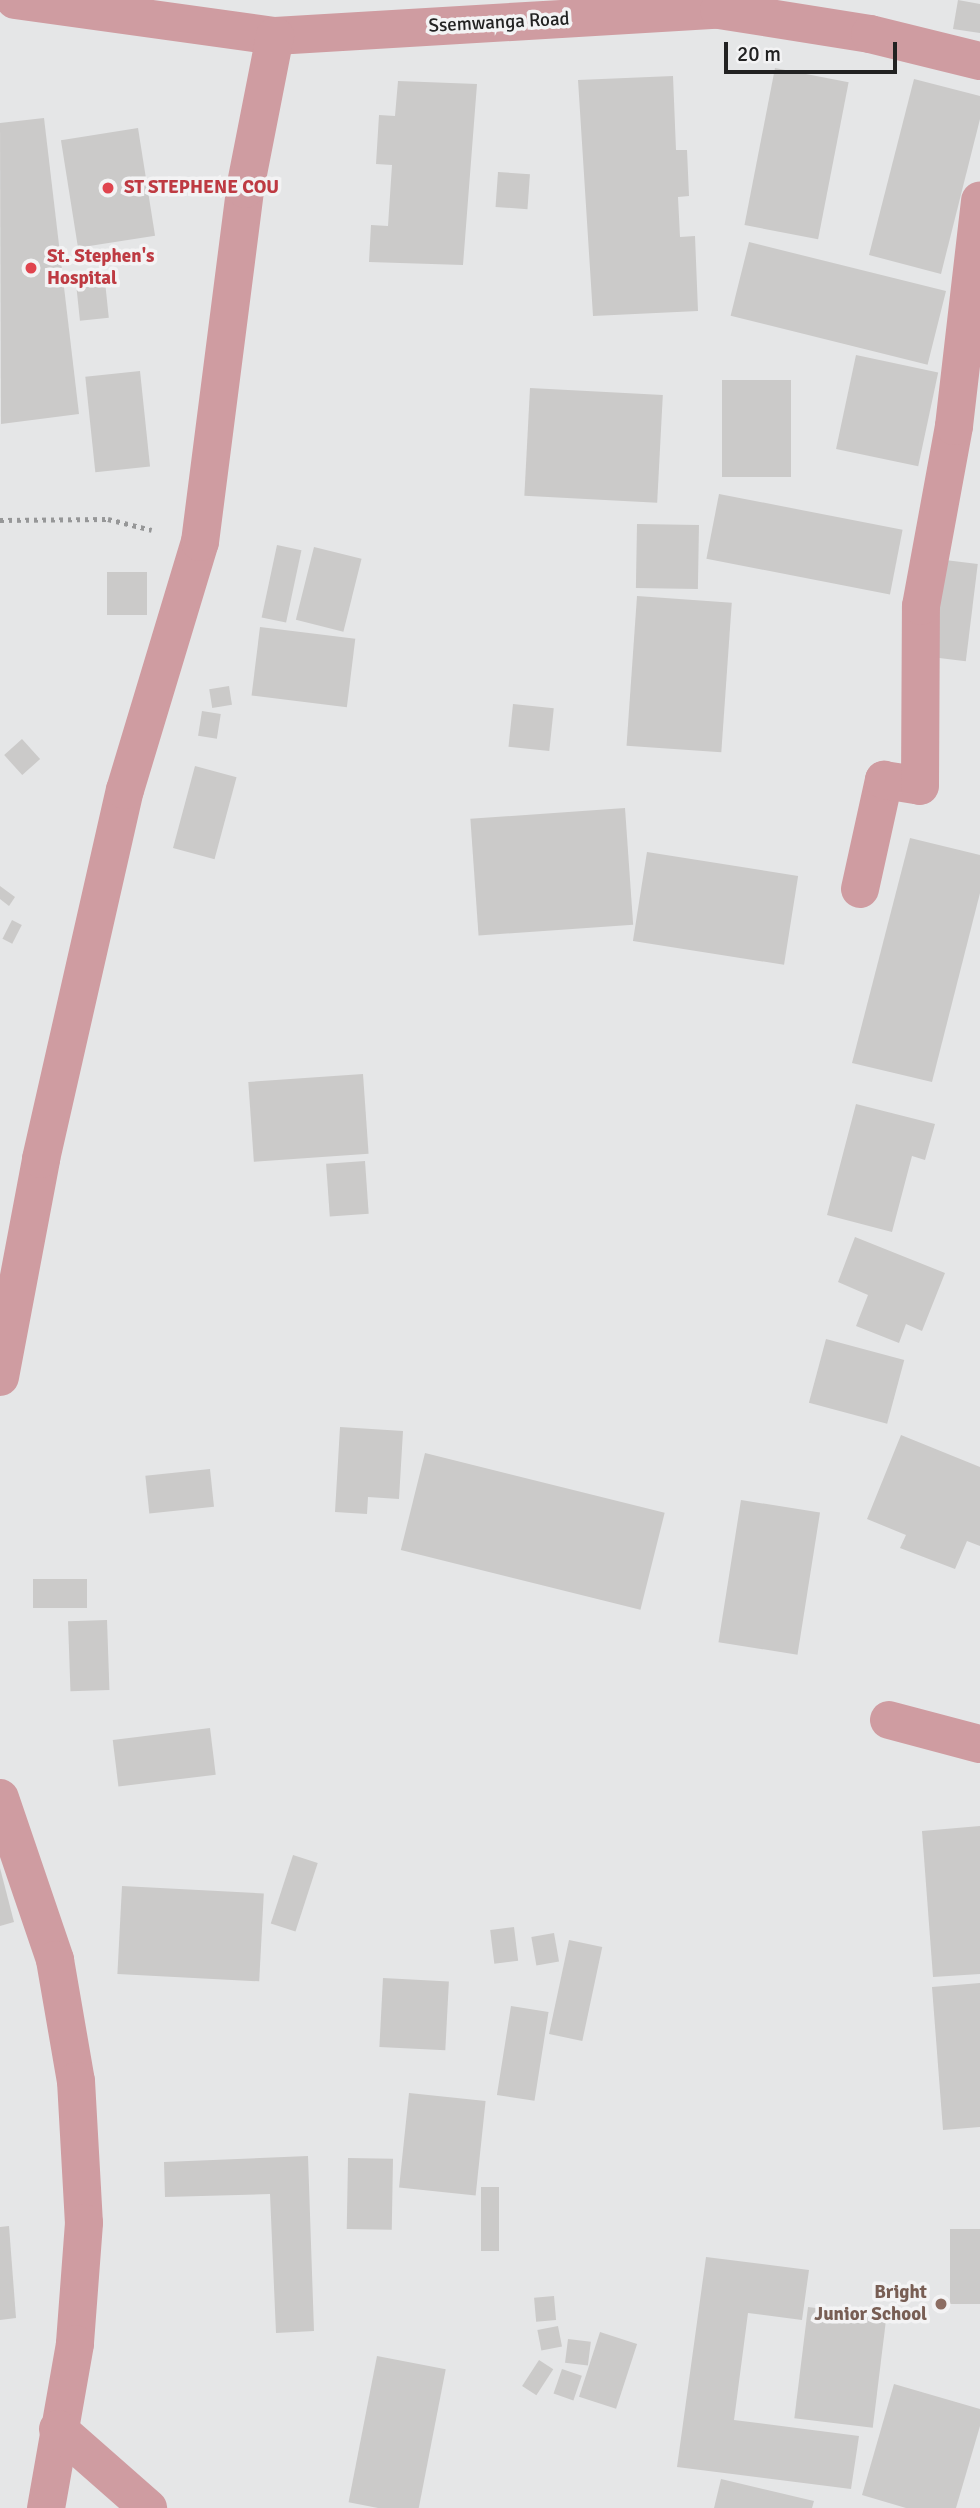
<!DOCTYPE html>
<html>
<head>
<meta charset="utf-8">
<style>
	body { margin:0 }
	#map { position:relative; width:980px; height:2508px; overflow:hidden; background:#e5e6e7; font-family:Signika,sans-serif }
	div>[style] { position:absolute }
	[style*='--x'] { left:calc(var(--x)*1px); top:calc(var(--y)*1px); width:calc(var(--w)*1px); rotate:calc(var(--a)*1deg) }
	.building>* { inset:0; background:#cbcac9; transform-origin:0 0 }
	.path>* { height:4.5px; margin-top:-2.25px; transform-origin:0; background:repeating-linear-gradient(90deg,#969798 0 3.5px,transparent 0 8.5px) }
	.minor>* { height:38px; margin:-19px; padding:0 19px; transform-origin:19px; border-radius:19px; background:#cf9ca1 }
	.dots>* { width:19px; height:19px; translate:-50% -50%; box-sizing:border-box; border:4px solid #f3f3f4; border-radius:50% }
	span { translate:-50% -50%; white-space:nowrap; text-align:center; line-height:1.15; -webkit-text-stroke:7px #f3f3f4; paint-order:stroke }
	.street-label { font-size:19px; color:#222 }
	.health-label { font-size:19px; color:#be3a42; font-weight:700 }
	.left { translate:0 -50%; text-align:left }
	.education-label { font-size:19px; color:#785e54; font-weight:700 }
	.right { translate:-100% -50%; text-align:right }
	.scale { position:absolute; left:724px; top:42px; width:173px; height:32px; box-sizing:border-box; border:4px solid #222; border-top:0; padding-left:9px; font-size:21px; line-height:24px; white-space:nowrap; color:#222; -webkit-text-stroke:5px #f3f3f4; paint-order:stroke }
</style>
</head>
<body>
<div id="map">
	<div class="building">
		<i style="clip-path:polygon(958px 0,980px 4px,980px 33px,953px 29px)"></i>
		<i style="left:775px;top:68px;width:75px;height:160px;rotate:11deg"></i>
		<i style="clip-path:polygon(673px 76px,676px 150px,687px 150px,689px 196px,678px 197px,680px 237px,695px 236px,698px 311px,593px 316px,578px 80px)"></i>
		<i style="clip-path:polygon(914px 79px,980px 96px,980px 119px,941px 274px,869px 255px)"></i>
		<i style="clip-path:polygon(398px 81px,477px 84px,463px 265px,369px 262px,371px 225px,388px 226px,392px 165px,376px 164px,379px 115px,395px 116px)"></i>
		<i style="clip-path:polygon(44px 118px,79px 414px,1px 424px,0 123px)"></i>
		<i style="left:138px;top:128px;width:109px;height:78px;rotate:81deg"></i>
		<i style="left:498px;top:172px;width:32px;height:35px;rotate:4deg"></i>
		<i style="left:749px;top:242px;width:203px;height:76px;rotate:14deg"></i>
		<i style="left:104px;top:272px;width:46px;height:29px;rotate:84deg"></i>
		<i style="left:856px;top:355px;width:84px;height:96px;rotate:12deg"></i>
		<i style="left:140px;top:371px;width:96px;height:55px;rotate:84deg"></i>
		<i style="left:722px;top:380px;width:69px;height:97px"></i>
		<i style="left:530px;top:388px;width:133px;height:108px;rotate:3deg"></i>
		<i style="left:719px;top:494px;width:187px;height:66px;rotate:11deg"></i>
		<i style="left:637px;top:524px;width:62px;height:64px;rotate:1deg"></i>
		<i style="left:277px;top:545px;width:25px;height:74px;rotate:12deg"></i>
		<i style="left:314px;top:547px;width:49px;height:75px;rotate:14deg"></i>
		<i style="left:945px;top:560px;width:33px;height:98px;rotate:7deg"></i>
		<i style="left:147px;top:572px;width:43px;height:40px;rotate:90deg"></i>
		<i style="left:637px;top:596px;width:95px;height:150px;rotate:4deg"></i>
		<i style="left:260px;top:627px;width:96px;height:69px;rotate:7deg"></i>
		<i style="left:229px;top:686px;width:19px;height:20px;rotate:81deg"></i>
		<i style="left:513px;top:704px;width:41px;height:43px;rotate:6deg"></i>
		<i style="left:202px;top:711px;width:19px;height:25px;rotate:9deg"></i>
		<i style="left:22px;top:739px;width:27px;height:24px;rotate:48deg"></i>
		<i style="left:195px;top:766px;width:43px;height:85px;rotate:15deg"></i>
		<i style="left:625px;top:808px;width:117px;height:155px;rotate:86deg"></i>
		<i style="clip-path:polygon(910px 838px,980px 855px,980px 893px,932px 1082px,852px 1063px)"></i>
		<i style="left:647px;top:852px;width:153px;height:90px;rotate:9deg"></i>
		<i style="clip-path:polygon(0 886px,15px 897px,9px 906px,0 899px)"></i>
		<i style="left:12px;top:920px;width:11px;height:21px;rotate:27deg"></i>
		<i style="left:363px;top:1074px;width:80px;height:115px;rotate:86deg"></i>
		<i style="clip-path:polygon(856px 1104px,935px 1124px,925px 1160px,912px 1156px,892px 1232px,827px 1215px)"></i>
		<i style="left:365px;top:1161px;width:53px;height:39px;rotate:86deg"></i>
		<i style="clip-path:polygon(855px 1237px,945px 1273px,922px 1331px,906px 1324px,899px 1343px,856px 1326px,868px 1295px,838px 1282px)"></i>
		<i style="left:826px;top:1339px;width:81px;height:66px;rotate:15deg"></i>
		<i style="clip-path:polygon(340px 1427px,403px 1431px,399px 1499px,368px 1497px,367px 1514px,335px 1512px)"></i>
		<i style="clip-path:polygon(901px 1435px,980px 1467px,980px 1546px,967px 1541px,955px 1569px,900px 1548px,906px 1535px,867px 1519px)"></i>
		<i style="left:425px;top:1453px;width:247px;height:100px;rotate:14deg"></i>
		<i style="left:210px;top:1469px;width:38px;height:65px;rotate:84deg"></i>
		<i style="left:741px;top:1500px;width:80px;height:144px;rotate:9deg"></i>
		<i style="left:33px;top:1579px;width:54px;height:29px"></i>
		<i style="left:107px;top:1620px;width:70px;height:39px;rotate:88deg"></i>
		<i style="left:210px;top:1728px;width:47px;height:98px;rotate:83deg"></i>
		<i style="clip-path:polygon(980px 1826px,980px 1974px,933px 1977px,922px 1831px)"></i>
		<i style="left:293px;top:1855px;width:26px;height:72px;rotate:18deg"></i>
		<i style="clip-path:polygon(0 1868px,14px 1922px,0 1926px)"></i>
		<i style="left:122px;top:1886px;width:142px;height:88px;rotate:3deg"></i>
		<i style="left:514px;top:1927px;width:34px;height:24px;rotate:83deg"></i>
		<i style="left:554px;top:1933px;width:29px;height:23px;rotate:80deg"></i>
		<i style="left:569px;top:1940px;width:34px;height:96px;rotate:12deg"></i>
		<i style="left:383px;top:1978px;width:66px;height:69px;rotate:3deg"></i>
		<i style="clip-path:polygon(980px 1983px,980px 2127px,943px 2130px,932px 1987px)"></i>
		<i style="left:511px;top:2006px;width:38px;height:90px;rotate:9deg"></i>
		<i style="left:409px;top:2093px;width:77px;height:95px;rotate:6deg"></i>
		<i style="clip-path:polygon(308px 2156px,314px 2331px,276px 2333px,270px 2194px,165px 2197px,164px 2162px)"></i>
		<i style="left:348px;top:2158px;width:45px;height:71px;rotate:1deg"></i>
		<i style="left:481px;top:2187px;width:18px;height:64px"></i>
		<i style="clip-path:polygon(9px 2226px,16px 2318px,0 2320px,0 2227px)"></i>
		<i style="left:950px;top:2229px;width:30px;height:75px"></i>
		<i style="clip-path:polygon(706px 2257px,809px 2270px,802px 2320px,748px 2313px,734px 2420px,859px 2436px,851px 2489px,677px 2467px)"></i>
		<i style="left:554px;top:2296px;width:24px;height:20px;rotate:85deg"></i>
		<i style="left:808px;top:2307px;width:79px;height:112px;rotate:7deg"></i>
		<i style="left:558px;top:2326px;width:21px;height:21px;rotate:79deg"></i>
		<i style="left:600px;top:2332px;width:39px;height:68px;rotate:18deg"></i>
		<i style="left:568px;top:2339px;width:23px;height:24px;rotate:7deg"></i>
		<i style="left:377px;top:2356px;width:70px;height:149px;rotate:11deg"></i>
		<i style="left:539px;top:2360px;width:17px;height:31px;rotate:33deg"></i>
		<i style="left:562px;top:2369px;width:21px;height:26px;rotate:19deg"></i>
		<i style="clip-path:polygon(894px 2384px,980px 2409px,980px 2426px,956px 2508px,906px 2508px,862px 2495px)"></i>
		<i style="clip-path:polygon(721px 2479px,814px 2501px,812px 2508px,714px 2508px)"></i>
	</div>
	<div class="path">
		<i style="--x:0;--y:520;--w:108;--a:-0.5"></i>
		<i style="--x:108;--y:519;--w:45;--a:14"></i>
	</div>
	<div class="minor">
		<i style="--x:15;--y:0;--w:262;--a:7.9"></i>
		<i style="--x:275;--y:36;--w:445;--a:-3.4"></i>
		<i style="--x:719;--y:10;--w:153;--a:9"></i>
		<i style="--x:870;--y:34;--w:113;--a:13.8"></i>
		<i style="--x:860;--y:889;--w:112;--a:-77.6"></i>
		<i style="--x:884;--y:780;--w:36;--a:9"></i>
		<i style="--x:920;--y:786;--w:180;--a:-89.7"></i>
		<i style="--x:921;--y:606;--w:183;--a:-79.6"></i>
		<i style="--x:954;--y:426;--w:227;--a:-83.4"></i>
		<i style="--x:0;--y:1377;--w:222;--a:-79.3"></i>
		<i style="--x:41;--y:1159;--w:378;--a:-77.2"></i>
		<i style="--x:125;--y:790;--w:259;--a:-73.2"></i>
		<i style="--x:200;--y:542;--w:356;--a:-82.7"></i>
		<i style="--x:245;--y:189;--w:156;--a:-78.9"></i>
		<i style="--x:889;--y:1720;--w:94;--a:14.8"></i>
		<i style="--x:0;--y:1798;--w:171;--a:71.2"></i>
		<i style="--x:55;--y:1960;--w:123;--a:80.2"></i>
		<i style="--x:76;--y:2081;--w:142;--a:86.8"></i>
		<i style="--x:84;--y:2223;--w:121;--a:94.3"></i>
		<i style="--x:75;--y:2344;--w:167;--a:100"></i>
		<i style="--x:58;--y:2429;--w:120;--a:41.3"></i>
	</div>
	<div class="dots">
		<i style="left:108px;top:188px;background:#e0444e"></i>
		<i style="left:31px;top:268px;background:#e0444e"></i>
		<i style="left:941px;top:2304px;background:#8d6e63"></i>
	</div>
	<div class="street-label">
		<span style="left:499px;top:23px;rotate:-3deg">Ssemwanga Road</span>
	</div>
	<div class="health-label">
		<span class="left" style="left:124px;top:188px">ST STEPHENE COU</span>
		<span class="left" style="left:47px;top:268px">St. Stephen's<br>Hospital</span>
	</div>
	<div class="education-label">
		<span class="right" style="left:927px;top:2304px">Bright<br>Junior School</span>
	</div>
	<div class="scale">20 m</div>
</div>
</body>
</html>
